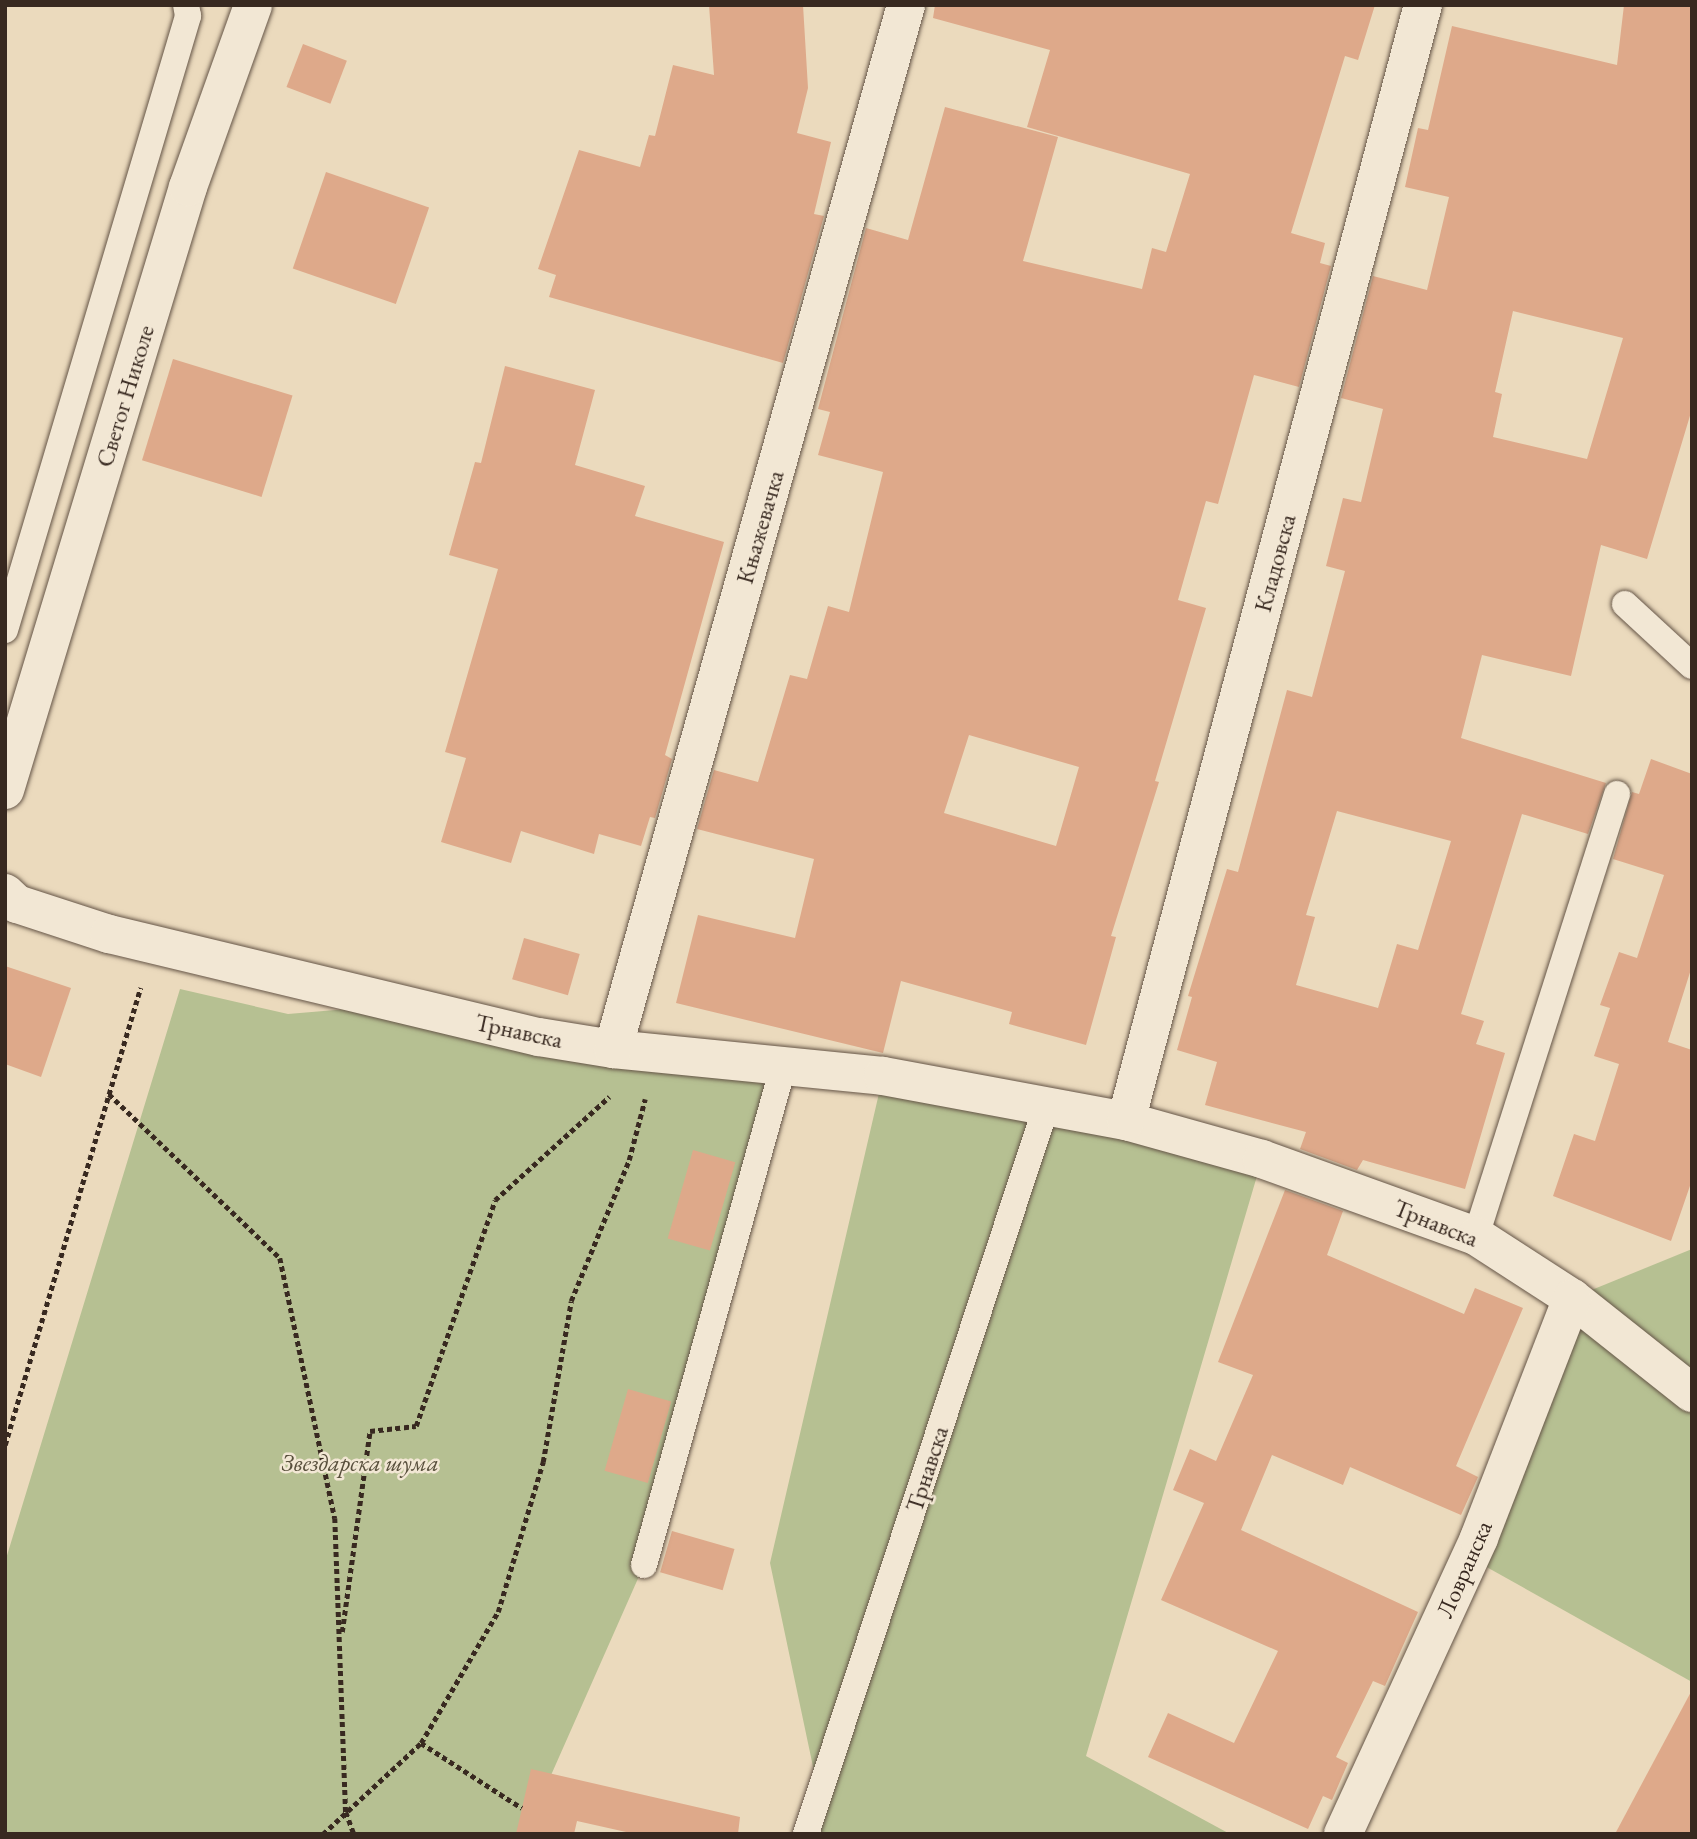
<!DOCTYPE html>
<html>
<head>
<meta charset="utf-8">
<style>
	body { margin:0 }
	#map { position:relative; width:1697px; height:1839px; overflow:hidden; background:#ebdabd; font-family:"EB Garamond",serif }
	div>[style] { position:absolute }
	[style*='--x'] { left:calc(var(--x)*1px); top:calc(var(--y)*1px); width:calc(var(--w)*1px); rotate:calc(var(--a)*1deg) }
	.green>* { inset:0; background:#b6c092 }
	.building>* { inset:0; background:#dea98a; transform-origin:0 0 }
	.path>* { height:4.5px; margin-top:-2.25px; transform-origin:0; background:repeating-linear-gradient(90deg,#382920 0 5px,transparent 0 8.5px) }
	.roads { filter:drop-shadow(0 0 2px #655547) drop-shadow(0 0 2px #655547) }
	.service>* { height:26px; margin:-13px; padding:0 13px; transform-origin:13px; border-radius:13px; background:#f2e7d4 }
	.minor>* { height:38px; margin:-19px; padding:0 19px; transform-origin:19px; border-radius:19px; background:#f2e7d4 }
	span { translate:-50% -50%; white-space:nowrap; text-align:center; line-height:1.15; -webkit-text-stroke:5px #f2e7d4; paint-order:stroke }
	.street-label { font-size:24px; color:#382920 }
	.park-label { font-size:24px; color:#584f3c; font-style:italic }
	.frame { position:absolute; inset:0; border:7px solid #382920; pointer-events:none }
</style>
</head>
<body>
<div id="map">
	<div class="green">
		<i style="clip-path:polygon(180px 989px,288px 1014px,383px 1006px,783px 1067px,644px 1565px,525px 1834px,5px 1834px,5px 1562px)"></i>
		<i style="clip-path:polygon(883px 1076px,1262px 1159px,1086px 1756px,1230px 1834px,814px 1834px,823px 1814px,770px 1563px)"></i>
		<i style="clip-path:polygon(1692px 1249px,1692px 1682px,1474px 1560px,1572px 1298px)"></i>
	</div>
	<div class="building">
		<i style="clip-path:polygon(709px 5px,803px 5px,808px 88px,797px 133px,831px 142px,814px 214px,824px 216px,783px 363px,549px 297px,556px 275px,538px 269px,579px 150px,640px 167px,649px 135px,655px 136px,673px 65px,714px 75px)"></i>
		<i style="clip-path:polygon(evenodd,935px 5px,1375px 5px,1358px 60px,1345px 56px,1291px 233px,1325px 243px,1320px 263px,1331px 266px,1299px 387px,1254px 375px,1218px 504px,1206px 501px,1178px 600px,1206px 608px,1155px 781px,1159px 782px,1111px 936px,1116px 937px,1086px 1045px,1009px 1024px,1012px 1012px,901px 981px,883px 1053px,676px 1003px,698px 915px,795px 938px,814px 859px,697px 829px,714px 770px,758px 782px,790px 675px,807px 679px,828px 606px,849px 612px,883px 472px,818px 455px,830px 412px,818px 409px,866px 228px,908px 240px,945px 107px,1058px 137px,1023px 261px,1142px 289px,1152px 248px,1166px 252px,1190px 174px,1027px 127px,1050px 50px,933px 18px,935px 5px,969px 735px,1079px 767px,1056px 846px,944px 813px,969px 735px)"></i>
		<i style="clip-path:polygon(evenodd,1624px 5px,1692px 5px,1692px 409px,1647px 559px,1601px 545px,1571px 676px,1482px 655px,1461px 738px,1606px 783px,1588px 834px,1522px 814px,1461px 1014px,1484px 1021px,1476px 1044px,1505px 1053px,1465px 1189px,1363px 1160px,1357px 1170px,1300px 1149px,1306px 1132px,1205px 1105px,1217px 1062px,1177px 1050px,1192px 997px,1188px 996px,1227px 869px,1238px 872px,1287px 690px,1312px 697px,1345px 571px,1326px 566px,1343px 498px,1361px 502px,1383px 409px,1341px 398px,1373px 276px,1427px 290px,1449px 197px,1405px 187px,1418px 128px,1428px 130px,1452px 26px,1617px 65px,1624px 5px,1513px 311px,1623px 338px,1587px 459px,1493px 437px,1502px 394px,1495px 392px,1513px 311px,1624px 5px,1337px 811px,1451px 841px,1418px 950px,1397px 944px,1378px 1008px,1296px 985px,1315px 917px,1306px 915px,1337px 811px)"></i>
		<i style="left:303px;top:44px;width:47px;height:46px;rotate:21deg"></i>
		<i style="left:326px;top:172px;width:109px;height:102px;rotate:19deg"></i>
		<i style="left:173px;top:359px;width:125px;height:106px;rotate:17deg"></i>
		<i style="clip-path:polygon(505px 366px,595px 390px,575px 465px,645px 486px,635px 516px,724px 542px,665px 755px,672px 759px,655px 818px,650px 817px,641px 846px,599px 834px,594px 854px,521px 831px,511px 863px,441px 842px,466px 758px,445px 752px,498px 569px,449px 555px,475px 462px,481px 463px)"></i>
		<i style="clip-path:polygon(1651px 759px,1692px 774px,1692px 966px,1668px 1042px,1692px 1050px,1692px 1180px,1671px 1241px,1553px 1196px,1574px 1134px,1595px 1141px,1619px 1064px,1594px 1056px,1610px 1008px,1600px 1005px,1619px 952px,1637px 958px,1664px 875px,1613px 859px,1632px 792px,1639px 794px)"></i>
		<i style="left:524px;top:938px;width:58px;height:43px;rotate:16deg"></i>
		<i style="clip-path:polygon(5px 966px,71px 988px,41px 1077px,5px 1064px)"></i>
		<i style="left:693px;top:1150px;width:44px;height:92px;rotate:16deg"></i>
		<i style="clip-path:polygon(1285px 1190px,1343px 1211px,1327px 1255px,1464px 1314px,1475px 1288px,1523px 1308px,1456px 1466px,1478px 1477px,1461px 1515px,1350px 1467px,1343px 1485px,1272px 1455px,1241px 1530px,1418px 1612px,1385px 1686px,1373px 1681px,1336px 1757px,1348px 1763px,1332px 1800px,1323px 1796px,1308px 1829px,1148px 1757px,1168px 1713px,1234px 1743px,1278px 1651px,1161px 1600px,1204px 1503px,1173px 1490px,1190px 1449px,1216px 1461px,1253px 1375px,1218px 1362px)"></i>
		<i style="left:628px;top:1389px;width:45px;height:85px;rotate:16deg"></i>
		<i style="left:672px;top:1531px;width:65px;height:43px;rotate:16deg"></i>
		<i style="clip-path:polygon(1692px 1690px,1692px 1834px,1615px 1834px,1647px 1774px)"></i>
		<i style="clip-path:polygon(531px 1769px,740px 1817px,738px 1834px,635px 1834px,577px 1821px,574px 1834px,516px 1834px)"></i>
	</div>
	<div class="path">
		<i style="--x:109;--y:1094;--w:237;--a:43.8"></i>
		<i style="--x:280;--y:1258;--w:266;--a:78.1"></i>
		<i style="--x:335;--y:1518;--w:294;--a:87.9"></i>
		<i style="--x:346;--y:1812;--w:23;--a:70"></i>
		<i style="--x:5;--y:1445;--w:477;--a:-73.5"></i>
		<i style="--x:342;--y:1632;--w:203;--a:-82.1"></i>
		<i style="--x:370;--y:1431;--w:46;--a:-6.2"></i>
		<i style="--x:416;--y:1426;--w:239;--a:-70.7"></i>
		<i style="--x:495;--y:1200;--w:154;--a:-42.1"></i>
		<i style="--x:421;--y:1743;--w:120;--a:32.8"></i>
		<i style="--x:323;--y:1834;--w:134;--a:-42.9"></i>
		<i style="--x:421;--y:1743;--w:152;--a:-59.6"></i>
		<i style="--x:498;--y:1612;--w:157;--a:-73.3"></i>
		<i style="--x:543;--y:1462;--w:163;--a:-80.1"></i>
		<i style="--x:571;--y:1301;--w:152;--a:-67.6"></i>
		<i style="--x:629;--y:1160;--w:63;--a:-75.3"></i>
	</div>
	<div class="roads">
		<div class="service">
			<i style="--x:1625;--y:604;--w:91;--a:42.8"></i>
			<i style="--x:5;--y:630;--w:641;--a:-73.4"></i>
			<i style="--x:188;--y:16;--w:11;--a:-100"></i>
			<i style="--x:1476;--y:1236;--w:464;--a:-72.3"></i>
			<i style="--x:644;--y:1565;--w:517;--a:-74.4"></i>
			<i style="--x:806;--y:1834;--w:769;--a:-71.73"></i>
		</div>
		<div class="minor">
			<i style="--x:5;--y:790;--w:630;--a:-73.12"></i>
			<i style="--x:188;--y:187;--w:193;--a:-70.3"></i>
			<i style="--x:5;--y:893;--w:16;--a:43"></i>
			<i style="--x:17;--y:904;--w:97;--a:18.1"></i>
			<i style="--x:109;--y:934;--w:442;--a:13.5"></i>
			<i style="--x:539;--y:1037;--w:75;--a:9.2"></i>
			<i style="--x:613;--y:1049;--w:271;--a:5.7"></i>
			<i style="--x:883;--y:1076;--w:247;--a:10.5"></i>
			<i style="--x:1126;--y:1121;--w:141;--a:15.6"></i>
			<i style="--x:1262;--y:1159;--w:227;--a:19.8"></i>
			<i style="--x:1476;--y:1236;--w:114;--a:32.9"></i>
			<i style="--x:1572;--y:1298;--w:153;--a:38.4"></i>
			<i style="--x:613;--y:1049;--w:1084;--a:-74.32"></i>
			<i style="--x:1126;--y:1121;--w:1155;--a:-75.1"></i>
			<i style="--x:1343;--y:1834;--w:326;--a:-65.3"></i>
			<i style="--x:1479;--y:1538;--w:257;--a:-68.8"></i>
		</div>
	</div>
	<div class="street-label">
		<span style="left:125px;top:396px;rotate:-73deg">Светог Николе</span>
		<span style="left:760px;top:527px;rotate:-74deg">Књажевачка</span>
		<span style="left:1275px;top:563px;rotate:-75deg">Кладовска</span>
		<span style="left:519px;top:1031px;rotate:12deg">Трнавска</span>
		<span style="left:1436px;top:1223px;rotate:22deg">Трнавска</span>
		<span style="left:927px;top:1469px;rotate:-72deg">Трнавска</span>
		<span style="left:1464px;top:1569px;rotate:-66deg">Ловранска</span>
	</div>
	<div class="park-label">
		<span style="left:360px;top:1463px">Звездарска шума</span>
	</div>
	<div class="frame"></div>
</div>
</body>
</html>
